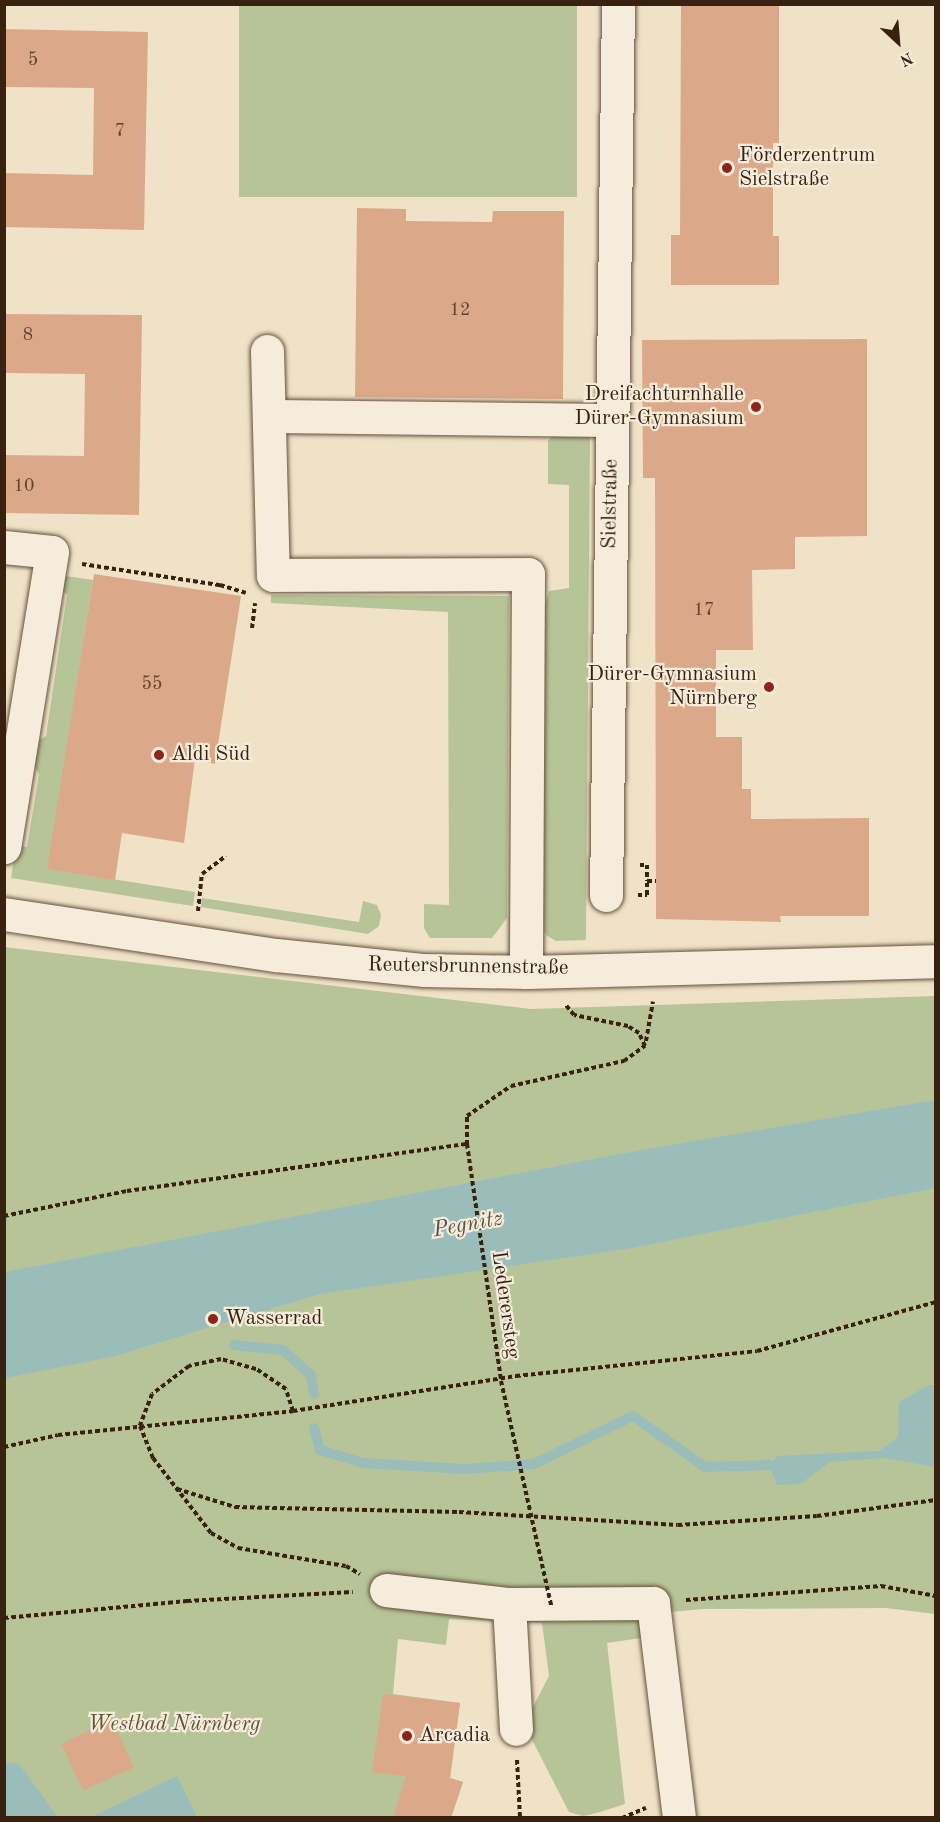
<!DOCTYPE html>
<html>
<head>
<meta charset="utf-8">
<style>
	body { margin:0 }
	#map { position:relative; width:940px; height:1822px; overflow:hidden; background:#f0e2c7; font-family:"Old Standard TT",serif }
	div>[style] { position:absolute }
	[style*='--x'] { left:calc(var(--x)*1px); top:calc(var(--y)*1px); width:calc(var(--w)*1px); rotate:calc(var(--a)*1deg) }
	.green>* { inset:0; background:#b6c498; transform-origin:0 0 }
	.water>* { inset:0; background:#9bbdba }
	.stream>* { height:10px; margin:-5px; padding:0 5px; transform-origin:5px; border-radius:5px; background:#9bbdba }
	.building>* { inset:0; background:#dba989; transform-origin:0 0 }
	.path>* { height:4px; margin-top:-2px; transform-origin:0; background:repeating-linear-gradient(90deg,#38210f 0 4.5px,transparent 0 7.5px) }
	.roads { filter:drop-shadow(0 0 2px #66513d) drop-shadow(0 0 2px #66513d) }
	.minor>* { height:33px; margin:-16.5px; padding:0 16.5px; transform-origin:16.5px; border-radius:16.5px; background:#f5ecdb }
	.path-bridge>* { height:4px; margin-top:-2px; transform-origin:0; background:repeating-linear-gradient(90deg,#38210f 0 4.5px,transparent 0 7.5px) }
	.dots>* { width:16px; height:16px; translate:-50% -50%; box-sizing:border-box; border:3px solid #f5ecdb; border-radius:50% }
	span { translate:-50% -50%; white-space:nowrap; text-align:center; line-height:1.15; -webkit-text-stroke:4.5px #f5ecdb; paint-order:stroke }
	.number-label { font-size:18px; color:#61432e }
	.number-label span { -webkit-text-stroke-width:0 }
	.poi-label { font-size:21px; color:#38210f }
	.left { translate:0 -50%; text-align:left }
	.right { translate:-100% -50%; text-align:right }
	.street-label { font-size:21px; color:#38210f }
	.park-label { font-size:21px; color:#5e5238; font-style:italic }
	.water-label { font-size:22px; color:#565042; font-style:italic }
	.frame { position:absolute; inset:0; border:6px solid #38210f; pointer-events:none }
	.north { position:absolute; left:868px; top:12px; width:60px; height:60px; -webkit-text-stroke:4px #f5ecdb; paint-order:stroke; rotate:154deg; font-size:16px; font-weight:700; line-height:24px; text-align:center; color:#38210f }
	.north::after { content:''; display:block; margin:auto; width:21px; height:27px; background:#38210f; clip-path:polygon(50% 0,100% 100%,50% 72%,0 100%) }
</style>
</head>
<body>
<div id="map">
	<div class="green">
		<i style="left:239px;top:5px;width:338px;height:192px"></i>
		<i style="clip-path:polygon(556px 432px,590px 432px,586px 940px,556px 941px,546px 935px,543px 928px,543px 610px,549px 591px,569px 588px,569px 485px,548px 484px,548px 441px)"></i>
		<i style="clip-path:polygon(59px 575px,93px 580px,48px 869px,195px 892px,193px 906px,11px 878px,16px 846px,27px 847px,39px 774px,30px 760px,32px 745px,46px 736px,67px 595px,57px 585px)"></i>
		<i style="clip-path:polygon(271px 595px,509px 596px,507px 918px,492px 938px,430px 938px,424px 928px,424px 904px,449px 905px,448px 612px,271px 603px)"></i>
		<i style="clip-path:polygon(202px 898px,359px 922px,363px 901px,377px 905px,381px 915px,379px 926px,368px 934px,201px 907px)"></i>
		<i style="clip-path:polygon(4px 947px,531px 1009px,935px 996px,935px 1614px,886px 1608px,703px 1609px,638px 1615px,641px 1638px,607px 1643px,625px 1804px,597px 1813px,583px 1816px,569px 1812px,524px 1724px,549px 1676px,542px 1623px,449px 1619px,446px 1645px,398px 1639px,393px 1694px,460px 1703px,450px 1778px,463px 1782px,451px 1817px,5px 1817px)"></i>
	</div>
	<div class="water">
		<i style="clip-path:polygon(935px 1100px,935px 1188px,626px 1249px,320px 1294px,115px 1356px,5px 1378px,5px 1272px,625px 1153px)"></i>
		<i style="clip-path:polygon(929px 1385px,935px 1385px,935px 1467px,885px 1458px,830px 1462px,800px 1484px,777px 1485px,769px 1465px,778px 1456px,879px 1451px,898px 1437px,899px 1402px)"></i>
		<i style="clip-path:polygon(5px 1762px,19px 1764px,58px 1817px,5px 1817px)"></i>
		<i style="clip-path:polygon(177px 1776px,197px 1817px,91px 1817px)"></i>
	</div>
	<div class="stream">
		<i style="--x:234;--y:1345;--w:49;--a:5.8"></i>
		<i style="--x:283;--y:1350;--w:38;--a:42"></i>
		<i style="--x:311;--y:1375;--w:19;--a:81"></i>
		<i style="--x:314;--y:1428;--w:23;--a:75"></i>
		<i style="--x:320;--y:1450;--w:45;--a:16.8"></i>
		<i style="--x:363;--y:1463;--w:102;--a:3.4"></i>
		<i style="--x:465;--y:1469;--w:69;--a:-4.1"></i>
		<i style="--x:534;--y:1464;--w:110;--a:-25.9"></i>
		<i style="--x:633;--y:1416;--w:88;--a:35.3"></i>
		<i style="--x:705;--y:1467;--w:64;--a:-1.8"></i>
	</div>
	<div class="building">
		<i style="clip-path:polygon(681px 4px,779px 4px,779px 143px,773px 143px,773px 236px,779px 236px,779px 285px,671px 285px,671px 235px,680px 235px)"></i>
		<i style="clip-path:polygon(4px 29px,148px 32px,144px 230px,4px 227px,4px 173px,93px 175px,94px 88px,4px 87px)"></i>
		<i style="clip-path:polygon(357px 208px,406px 209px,406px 221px,492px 222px,493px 211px,564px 211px,563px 399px,355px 397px)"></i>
		<i style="clip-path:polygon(4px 314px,142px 315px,139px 515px,4px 513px,4px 455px,84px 456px,85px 374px,4px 373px)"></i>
		<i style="clip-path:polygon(867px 339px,867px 536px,795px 537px,795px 569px,752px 570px,753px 650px,716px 650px,716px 737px,742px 737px,742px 789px,751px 789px,751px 819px,869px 818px,869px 916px,780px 916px,781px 922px,656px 919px,655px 478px,643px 478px,642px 340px)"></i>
		<i style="clip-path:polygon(94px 574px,241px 596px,215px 764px,195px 759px,184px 843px,122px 833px,115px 880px,47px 869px)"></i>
		<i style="clip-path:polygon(383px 1694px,460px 1703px,450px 1778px,463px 1782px,451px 1818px,393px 1818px,406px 1776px,372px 1772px)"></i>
		<i style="left:112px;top:1720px;width:52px;height:56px;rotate:65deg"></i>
	</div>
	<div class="path">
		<i style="--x:82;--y:564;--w:140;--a:8.7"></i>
		<i style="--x:220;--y:585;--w:27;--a:17"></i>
		<i style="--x:252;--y:628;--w:25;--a:-83"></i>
		<i style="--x:640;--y:865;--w:7;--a:0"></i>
		<i style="--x:647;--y:865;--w:16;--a:90"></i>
		<i style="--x:638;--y:895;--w:9;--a:0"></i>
		<i style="--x:647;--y:895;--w:14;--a:-90"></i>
		<i style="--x:647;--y:881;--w:9;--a:0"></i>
		<i style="--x:198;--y:911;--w:37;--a:-84"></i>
		<i style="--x:202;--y:874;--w:30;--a:-37"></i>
		<i style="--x:646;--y:1041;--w:40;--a:-80"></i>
		<i style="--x:4;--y:1216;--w:126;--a:-11.5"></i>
		<i style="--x:127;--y:1191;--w:343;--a:-7.9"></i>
		<i style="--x:467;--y:1144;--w:28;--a:-90"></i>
		<i style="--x:467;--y:1116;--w:53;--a:-34.3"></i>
		<i style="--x:511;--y:1086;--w:116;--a:-12.5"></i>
		<i style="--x:624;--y:1061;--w:26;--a:-36"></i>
		<i style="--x:645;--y:1046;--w:14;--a:-115"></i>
		<i style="--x:639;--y:1033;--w:13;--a:-148"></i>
		<i style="--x:628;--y:1026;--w:55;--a:-168.5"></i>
		<i style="--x:574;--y:1015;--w:13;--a:-129"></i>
		<i style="--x:293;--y:1411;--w:23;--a:-108"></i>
		<i style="--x:286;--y:1389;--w:36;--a:-146"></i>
		<i style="--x:256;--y:1369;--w:36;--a:-164"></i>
		<i style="--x:221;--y:1359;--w:33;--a:168"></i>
		<i style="--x:189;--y:1366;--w:46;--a:142.9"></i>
		<i style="--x:152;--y:1394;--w:34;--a:111"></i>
		<i style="--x:140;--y:1426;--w:35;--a:68"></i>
		<i style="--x:153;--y:1458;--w:95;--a:52.3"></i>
		<i style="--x:211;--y:1533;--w:31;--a:29"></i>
		<i style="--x:238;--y:1548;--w:109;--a:9.5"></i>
		<i style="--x:346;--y:1566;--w:16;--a:30"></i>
		<i style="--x:4;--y:1447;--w:55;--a:-12.5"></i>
		<i style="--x:58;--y:1435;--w:236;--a:-5.8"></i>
		<i style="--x:293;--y:1411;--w:226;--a:-8.9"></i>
		<i style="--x:516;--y:1376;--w:242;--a:-5.9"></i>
		<i style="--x:757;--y:1351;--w:186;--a:-15.3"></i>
		<i style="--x:177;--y:1489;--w:61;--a:17.2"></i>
		<i style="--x:235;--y:1507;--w:224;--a:1.3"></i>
		<i style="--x:459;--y:1512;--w:219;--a:3.4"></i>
		<i style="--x:678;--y:1525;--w:139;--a:-3.7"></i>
		<i style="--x:817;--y:1516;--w:120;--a:-7.7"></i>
		<i style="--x:686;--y:1600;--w:196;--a:-4.1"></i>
		<i style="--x:881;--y:1586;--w:56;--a:10.3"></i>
		<i style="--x:4;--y:1618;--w:184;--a:-5.3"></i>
		<i style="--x:187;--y:1601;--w:166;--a:-3.1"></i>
		<i style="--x:517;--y:1760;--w:58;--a:87"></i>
		<i style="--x:622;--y:1818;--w:26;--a:-23"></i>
	</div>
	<div class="roads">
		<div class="minor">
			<i style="--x:267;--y:351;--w:224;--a:88.5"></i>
			<i style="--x:273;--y:575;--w:255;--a:-0.2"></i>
			<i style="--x:528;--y:574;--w:398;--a:90.3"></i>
			<i style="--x:271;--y:416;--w:341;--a:0.7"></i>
			<i style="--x:4;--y:547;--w:48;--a:5.9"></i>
			<i style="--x:52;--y:552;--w:299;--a:99.2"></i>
			<i style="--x:606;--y:895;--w:891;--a:-89.23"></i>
			<i style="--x:4;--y:914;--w:275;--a:8.6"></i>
			<i style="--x:276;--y:955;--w:149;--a:5.8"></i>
			<i style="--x:424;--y:970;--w:102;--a:1.1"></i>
			<i style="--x:526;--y:972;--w:410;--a:-1.5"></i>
			<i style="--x:386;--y:1590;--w:124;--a:6.5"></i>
			<i style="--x:509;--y:1604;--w:144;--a:-0.4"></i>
			<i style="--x:653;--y:1603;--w:217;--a:83.1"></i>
			<i style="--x:509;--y:1604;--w:125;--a:86.8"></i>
		</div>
	</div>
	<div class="path-bridge">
		<i style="--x:467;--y:1144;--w:239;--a:81.8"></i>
		<i style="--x:501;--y:1381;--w:230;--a:77.4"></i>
	</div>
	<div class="dots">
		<i style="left:727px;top:168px;background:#8f2418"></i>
		<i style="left:756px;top:407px;background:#8f2418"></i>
		<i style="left:769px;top:687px;background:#8f2418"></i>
		<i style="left:159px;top:755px;background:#8f2418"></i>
		<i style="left:213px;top:1319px;background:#8f2418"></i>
		<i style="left:407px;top:1736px;background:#8f2418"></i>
	</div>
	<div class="number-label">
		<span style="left:33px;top:60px">5</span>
		<span style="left:120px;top:131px">7</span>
		<span style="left:460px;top:310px">12</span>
		<span style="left:28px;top:335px">8</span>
		<span style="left:24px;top:486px">10</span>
		<span style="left:704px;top:610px">17</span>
		<span style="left:152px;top:684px">55</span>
	</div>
	<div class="poi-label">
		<span class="left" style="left:739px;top:168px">Förderzentrum<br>Sielstraße</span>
		<span class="right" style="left:744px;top:407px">Dreifachturnhalle<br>Dürer-Gymnasium</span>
		<span class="right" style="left:757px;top:687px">Dürer-Gymnasium<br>Nürnberg</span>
		<span class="left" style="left:171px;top:755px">Aldi Süd</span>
		<span class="left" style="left:225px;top:1319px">Wasserrad</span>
		<span class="left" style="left:419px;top:1736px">Arcadia</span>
	</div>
	<div class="street-label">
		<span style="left:611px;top:504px;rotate:-89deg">Sielstraße</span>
		<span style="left:468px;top:967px;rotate:1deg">Reutersbrunnenstraße</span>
		<span style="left:505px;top:1305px;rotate:82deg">Lederersteg</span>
	</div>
	<div class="park-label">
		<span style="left:174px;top:1725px">Westbad Nürnberg</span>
	</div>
	<div class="water-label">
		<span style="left:468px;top:1225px;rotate:-10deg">Pegnitz</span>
	</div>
	<div class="frame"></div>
	<div class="north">N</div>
</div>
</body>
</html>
